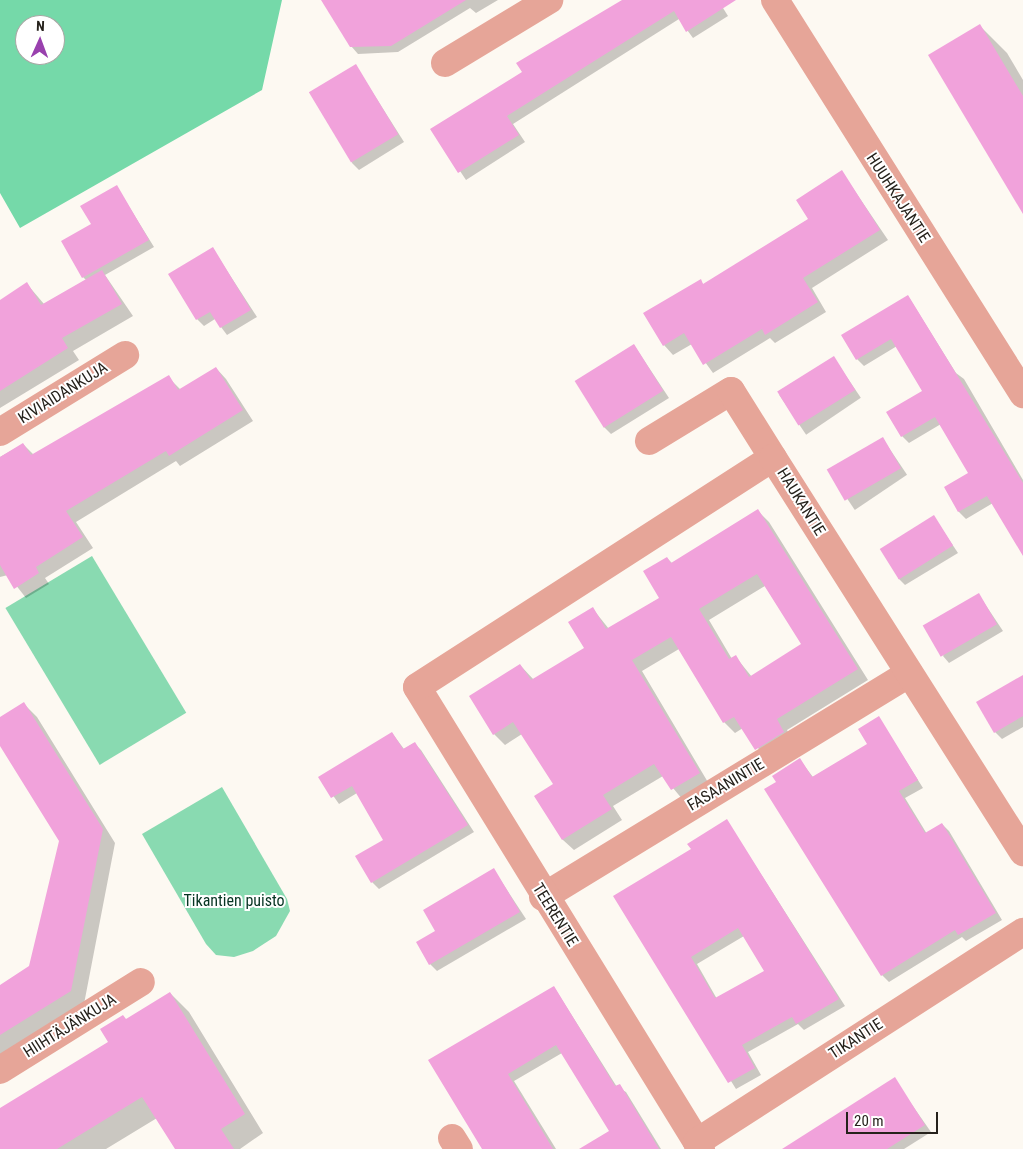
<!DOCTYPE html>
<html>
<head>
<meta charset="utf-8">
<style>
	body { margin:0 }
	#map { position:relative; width:1023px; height:1149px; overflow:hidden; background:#fdf9f2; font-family:"Roboto Condensed",sans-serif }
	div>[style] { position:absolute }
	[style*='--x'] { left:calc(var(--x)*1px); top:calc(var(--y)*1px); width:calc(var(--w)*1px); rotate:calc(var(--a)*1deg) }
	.green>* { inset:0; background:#89dab1; transform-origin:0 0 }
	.forest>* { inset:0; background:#75d9a9 }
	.shadow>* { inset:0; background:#0003; transform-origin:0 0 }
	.building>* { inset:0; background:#f1a2db; transform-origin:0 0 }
	.street>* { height:28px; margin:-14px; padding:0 14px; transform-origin:14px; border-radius:14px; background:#e6a598 }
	span { translate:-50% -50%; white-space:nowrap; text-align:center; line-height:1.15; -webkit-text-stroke:4px #fff; paint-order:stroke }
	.street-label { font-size:16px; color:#26221c }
	.park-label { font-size:16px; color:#063422 }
	.north { position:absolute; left:15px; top:15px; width:50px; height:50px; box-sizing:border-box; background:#fff; border:1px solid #a8a7a4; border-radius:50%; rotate:2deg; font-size:14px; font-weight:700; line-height:20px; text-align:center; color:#26221c }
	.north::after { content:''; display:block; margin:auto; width:18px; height:22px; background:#9941ae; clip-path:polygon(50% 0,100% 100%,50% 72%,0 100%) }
	.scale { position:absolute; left:846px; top:1112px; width:92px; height:22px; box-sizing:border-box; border:2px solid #26221c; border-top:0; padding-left:6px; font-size:15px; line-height:18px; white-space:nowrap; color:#26221c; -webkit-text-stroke:4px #fff; paint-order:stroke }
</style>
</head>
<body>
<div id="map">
	<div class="green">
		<i style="left:92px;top:556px;width:183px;height:101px;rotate:59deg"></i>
		<i style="clip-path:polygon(222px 787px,287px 899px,290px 911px,276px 936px,253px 951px,234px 957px,216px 955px,206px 944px,142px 834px)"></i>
	</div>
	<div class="forest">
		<i style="clip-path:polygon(evenodd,0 0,282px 0,262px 90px,20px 228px,0 193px,0 0,25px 25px,55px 25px,55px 55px,25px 55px,25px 25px)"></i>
	</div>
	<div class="shadow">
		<i style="clip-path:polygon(338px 0,498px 0,476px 13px,470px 8px,398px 52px,358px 54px,351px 46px)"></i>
		<i style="clip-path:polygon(623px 0,718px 0,728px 16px,693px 38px,679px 19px,513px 124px,525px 142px,466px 180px,432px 129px,523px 73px)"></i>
		<i style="clip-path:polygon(980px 26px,1007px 53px,1023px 80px,1023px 211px)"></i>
		<i style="clip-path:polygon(356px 66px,404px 142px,359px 170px,352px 163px)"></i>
		<i style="clip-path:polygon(842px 172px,888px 240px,812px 288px,826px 312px,775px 343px,770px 338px,713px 373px,692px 344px,673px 355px,664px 345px,700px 281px,704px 285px,809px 219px)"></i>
		<i style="clip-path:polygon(117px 187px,154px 247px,105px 275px,133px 316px,73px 351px,79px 360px,0 408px,0 301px,27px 284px,44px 304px,86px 280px,83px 277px,93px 225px)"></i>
		<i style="clip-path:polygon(213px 249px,257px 317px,227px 335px,215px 319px,204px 326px,197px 319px)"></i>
		<i style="clip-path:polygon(908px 296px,956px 373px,964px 379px,1023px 480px,1023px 552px,993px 503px,966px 519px,959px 512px,945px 488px,970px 473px,941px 424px,909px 443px,902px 436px,888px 413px,924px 391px,897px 346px,864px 366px,857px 359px)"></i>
		<i style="clip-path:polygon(634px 345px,669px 398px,611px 434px,604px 427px)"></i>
		<i style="left:834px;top:358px;width:48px;height:66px;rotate:56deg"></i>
		<i style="clip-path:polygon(216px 368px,226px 379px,253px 421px,180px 466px,176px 461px,76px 522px,93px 548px,45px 578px,49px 584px,26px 598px,8px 575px,0 577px,0 457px,23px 444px,34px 455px,168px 377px,181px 390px)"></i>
		<i style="left:883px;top:439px;width:43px;height:63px;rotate:56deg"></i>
		<i style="clip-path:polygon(evenodd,758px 511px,769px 522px,868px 680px,787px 730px,794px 743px,767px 760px,743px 728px,735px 733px,724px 722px,679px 649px,642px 671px,709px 784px,683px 800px,663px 776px,613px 806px,622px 820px,574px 850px,563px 840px,536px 796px,555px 785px,522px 734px,505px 745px,494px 734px,520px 665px,534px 680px,586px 649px,593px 609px,609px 629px,660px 598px,667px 558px,673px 564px,758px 511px,765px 586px,803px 645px,752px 677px,735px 656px,732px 659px,709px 620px,765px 586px)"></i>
		<i style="clip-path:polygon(934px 517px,958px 553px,905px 585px,898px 578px)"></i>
		<i style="clip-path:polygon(979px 595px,1003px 631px,949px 663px,943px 656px)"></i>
		<i style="clip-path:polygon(1023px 676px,1023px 727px,1002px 739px,995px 732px)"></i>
		<i style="clip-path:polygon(24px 704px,37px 717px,115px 843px,84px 1004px,0 1056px,0 986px,31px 967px,60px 841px,0 743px,0 719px)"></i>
		<i style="clip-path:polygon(879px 718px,923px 788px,905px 798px,927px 834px,942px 824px,949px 831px,1002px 920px,966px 941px,962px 937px,889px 982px,882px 975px,777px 782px,800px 760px,813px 777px,869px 744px)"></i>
		<i style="clip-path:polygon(392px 733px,404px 749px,414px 743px,421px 750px,474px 832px,379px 889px,372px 882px,385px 841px,357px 793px,339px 804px,320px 777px)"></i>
		<i style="clip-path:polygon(evenodd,727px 821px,845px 1006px,804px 1030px,798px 1024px,748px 1052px,761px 1075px,736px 1089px,615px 896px,692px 850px,727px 821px,744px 936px,766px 972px,717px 999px,697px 964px,744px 936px)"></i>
		<i style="clip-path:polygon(494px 870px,526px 919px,437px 971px,430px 964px,437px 931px)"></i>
		<i style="clip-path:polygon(554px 987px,617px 1087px,626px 1092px,661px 1149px,593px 1149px,611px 1131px,562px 1053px,514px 1081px,556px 1149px,489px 1149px,472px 1130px)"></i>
		<i style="clip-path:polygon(170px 993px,189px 1012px,263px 1133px,240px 1149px,177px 1149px,157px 1118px,106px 1149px,0 1149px,0 1110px,109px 1042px,126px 1020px)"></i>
		<i style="clip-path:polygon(894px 1079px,931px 1132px,904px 1149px,784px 1149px)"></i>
	</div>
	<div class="building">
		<i style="clip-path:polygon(321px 0,466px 0,391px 46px,350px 47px)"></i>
		<i style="clip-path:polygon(622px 0,736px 0,686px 32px,674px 11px,607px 53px,507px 116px,519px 135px,458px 173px,430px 129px,522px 72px,516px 63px)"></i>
		<i style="clip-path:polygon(980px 24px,1023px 96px,1023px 214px,928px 55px)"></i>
		<i style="left:356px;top:64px;width:82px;height:55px;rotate:59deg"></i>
		<i style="clip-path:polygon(842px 170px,880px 230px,803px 278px,818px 302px,765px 335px,762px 329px,703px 365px,684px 333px,663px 346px,643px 313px,701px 279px,703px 284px,808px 219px,796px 200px)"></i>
		<i style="clip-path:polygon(117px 185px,149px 240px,82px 278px,61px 241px,91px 224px,80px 206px)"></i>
		<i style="clip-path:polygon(213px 247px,251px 310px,220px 328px,210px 312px,196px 320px,168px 274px)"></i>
		<i style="clip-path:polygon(102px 270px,122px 304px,62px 338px,68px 348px,0 391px,0 300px,27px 282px,41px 305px)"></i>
		<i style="clip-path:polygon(908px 295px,1023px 483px,1023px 556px,987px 496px,958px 512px,944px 487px,968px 473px,935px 417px,901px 437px,886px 412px,922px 391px,891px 339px,856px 360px,841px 335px)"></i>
		<i style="left:634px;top:344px;width:55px;height:70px;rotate:58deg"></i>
		<i style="left:834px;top:356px;width:40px;height:67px;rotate:58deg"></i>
		<i style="clip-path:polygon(216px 367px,243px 410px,169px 456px,166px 451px,66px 511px,83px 537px,36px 567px,39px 573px,14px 589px,0 565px,0 457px,23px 443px,31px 455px,169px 375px,178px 390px)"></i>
		<i style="left:883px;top:437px;width:36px;height:65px;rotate:60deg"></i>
		<i style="clip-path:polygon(evenodd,758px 509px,858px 669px,777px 719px,784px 732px,755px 750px,734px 717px,723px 723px,671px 637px,632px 660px,700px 773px,671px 790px,654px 764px,603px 795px,612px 809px,562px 840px,534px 796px,553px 784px,513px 722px,493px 735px,469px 696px,520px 664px,531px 680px,584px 648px,568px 622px,593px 607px,606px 629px,659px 598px,643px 571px,667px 557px,671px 563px,758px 509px,757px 574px,801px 644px,749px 677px,736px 655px,729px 659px,699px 609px,757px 574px)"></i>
		<i style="left:934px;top:515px;width:36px;height:64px;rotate:58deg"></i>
		<i style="left:979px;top:593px;width:36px;height:65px;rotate:60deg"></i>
		<i style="clip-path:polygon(1023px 675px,1023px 716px,994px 733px,976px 702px)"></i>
		<i style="clip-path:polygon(24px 702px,103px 829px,71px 991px,0 1035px,0 985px,29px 966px,59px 841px,0 746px,0 717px)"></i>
		<i style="clip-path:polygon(879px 716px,918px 780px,899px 791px,925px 833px,942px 823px,996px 913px,958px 935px,955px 930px,881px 976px,764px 789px,776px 782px,772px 776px,800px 758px,812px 777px,867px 744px,858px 729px)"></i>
		<i style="clip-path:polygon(392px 732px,403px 749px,415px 742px,468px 825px,371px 883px,355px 856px,383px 840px,352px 786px,331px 798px,318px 777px)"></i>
		<i style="clip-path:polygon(evenodd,727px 819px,839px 999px,796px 1024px,792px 1017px,742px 1045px,755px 1068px,728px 1083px,613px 896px,691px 849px,687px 844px,727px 819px,738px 928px,764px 971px,715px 998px,691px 957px,738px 928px)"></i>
		<i style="clip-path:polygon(494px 868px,520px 912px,429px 965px,416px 942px,435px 931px,423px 910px)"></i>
		<i style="clip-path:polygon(554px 986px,615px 1086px,620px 1084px,659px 1149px,579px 1149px,609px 1131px,556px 1045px,508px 1074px,553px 1149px,482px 1149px,428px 1060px)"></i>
		<i style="clip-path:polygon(170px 992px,245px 1114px,221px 1129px,234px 1149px,175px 1149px,142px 1097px,57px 1149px,0 1149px,0 1108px,108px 1042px,100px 1029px,123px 1015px,126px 1019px)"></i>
		<i style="clip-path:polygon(895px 1077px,925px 1125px,887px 1149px,782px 1149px)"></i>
	</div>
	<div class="street">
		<i style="--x:775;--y:0;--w:466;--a:57.8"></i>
		<i style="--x:445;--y:63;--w:122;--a:-31.2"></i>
		<i style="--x:0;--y:432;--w:147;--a:-31.6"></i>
		<i style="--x:649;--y:441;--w:96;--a:-31.4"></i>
		<i style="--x:731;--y:391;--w:79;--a:57.9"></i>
		<i style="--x:543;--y:897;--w:429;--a:-31.4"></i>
		<i style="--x:0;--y:1070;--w:166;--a:-32"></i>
		<i style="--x:452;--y:1138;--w:13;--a:58"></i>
		<i style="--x:697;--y:1142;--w:534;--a:-121.61"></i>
		<i style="--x:417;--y:687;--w:423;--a:-32.8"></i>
		<i style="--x:773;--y:458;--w:467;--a:57.6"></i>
		<i style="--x:701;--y:1149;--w:8;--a:-120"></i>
		<i style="--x:697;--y:1142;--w:388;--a:-32.8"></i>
	</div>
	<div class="street-label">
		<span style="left:898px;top:198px;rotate:57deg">HUUHKAJANTIE</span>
		<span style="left:63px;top:393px;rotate:-32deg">KIVIAIDANKUJA</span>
		<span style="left:801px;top:502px;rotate:58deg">HAUKANTIE</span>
		<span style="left:726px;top:785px;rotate:-31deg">FASAANINTIE</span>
		<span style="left:555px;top:915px;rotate:58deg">TEERENTIE</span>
		<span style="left:70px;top:1026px;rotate:-32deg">HIIHTÄJÄNKUJA</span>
		<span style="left:856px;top:1039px;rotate:-33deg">TIKANTIE</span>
	</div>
	<div class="park-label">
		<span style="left:234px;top:901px">Tikantien puisto</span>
	</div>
	<div class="north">N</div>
	<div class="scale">20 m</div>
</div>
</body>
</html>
